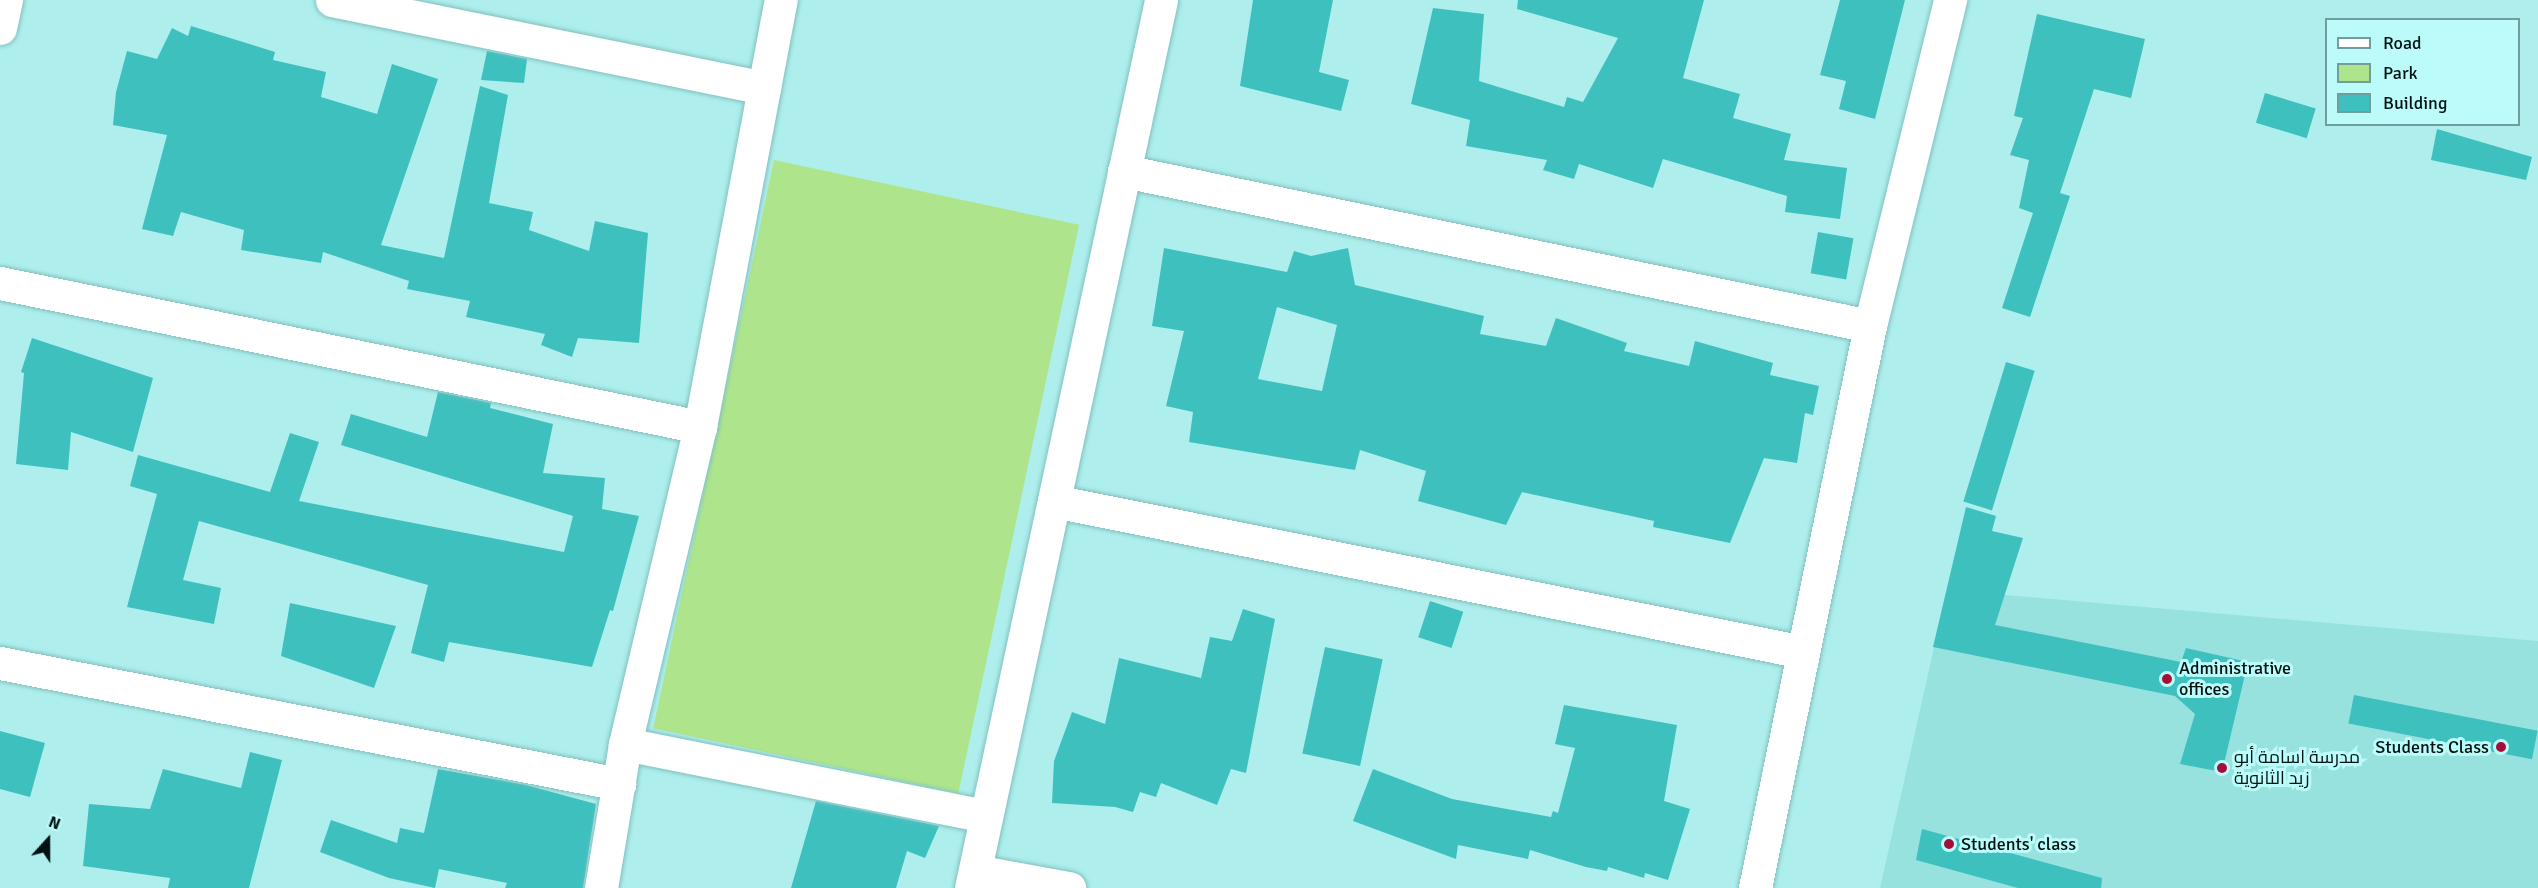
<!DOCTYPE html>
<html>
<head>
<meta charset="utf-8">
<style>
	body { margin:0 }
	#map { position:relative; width:2538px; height:888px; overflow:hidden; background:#aeefed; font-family:Signika,Cairo,sans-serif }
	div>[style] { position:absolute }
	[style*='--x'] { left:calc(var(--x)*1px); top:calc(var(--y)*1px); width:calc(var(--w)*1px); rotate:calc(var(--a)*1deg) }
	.built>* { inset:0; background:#97e1df }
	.green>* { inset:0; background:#aee58c; transform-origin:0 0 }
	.building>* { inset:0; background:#3ec0bf; transform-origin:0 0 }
	.roads { filter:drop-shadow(0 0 2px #80c0bf) drop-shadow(0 0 2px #80c0bf) }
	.minor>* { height:33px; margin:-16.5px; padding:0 16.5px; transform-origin:16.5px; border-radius:16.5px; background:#fff }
	.tertiary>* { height:33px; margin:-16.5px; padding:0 16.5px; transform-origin:16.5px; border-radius:16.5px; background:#fff }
	.dots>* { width:16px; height:16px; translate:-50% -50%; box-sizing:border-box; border:3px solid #bbfcfb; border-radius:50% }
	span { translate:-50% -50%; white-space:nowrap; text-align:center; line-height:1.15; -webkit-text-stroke:6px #bbfcfb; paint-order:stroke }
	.poi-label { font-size:18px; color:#011 }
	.left { translate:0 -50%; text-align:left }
	.right { translate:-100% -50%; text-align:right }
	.legend { position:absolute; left:2325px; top:18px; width:195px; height:108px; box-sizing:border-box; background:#bbfcfb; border:2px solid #709e9d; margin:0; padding:8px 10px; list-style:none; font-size:18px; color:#011 }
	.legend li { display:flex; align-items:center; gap:12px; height:30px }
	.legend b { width:30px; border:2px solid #709e9d }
	.north { position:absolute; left:18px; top:810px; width:60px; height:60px; -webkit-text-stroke:4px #bbfcfb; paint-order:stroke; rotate:21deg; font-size:16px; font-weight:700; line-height:24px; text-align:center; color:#011 }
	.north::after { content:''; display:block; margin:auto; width:21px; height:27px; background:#011; clip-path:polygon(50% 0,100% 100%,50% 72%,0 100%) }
</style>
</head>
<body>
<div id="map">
	<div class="built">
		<i style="clip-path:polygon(1947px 590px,2538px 641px,2538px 888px,1880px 888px)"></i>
	</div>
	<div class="green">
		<i style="left:774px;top:160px;width:312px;height:581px;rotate:12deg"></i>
	</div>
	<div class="building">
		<i style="clip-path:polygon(1253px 0,1333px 0,1319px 72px,1349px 80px,1341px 111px,1240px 86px)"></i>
		<i style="clip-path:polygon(1518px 0,1704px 0,1683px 78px,1740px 94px,1733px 118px,1791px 134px,1784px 160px,1847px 168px,1840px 219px,1785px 212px,1787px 196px,1663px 159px,1653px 188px,1579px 164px,1574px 179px,1543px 170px,1547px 160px,1466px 146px,1470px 120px,1411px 104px,1433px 8px,1484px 14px,1479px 81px,1564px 107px,1567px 97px,1583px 102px,1618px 38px,1517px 9px)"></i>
		<i style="clip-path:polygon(1840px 0,1905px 0,1875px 119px,1839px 109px,1846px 81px,1820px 75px)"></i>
		<i style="clip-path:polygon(2037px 14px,2145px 39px,2131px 98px,2094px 89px,2060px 193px,2070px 196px,2030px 317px,2002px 308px,2033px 213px,2019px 208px,2029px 160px,2010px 155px,2023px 118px,2014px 116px)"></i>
		<i style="clip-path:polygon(191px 26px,275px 52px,273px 60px,326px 72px,321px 97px,377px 114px,392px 64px,438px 79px,381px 245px,444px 258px,480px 86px,508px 95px,489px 203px,533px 212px,529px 230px,589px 251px,595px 221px,648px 233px,639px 343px,578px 338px,572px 357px,541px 345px,545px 334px,466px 317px,470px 301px,407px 289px,409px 281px,323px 252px,321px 263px,241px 250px,244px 230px,181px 212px,173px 236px,142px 229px,167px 135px,113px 125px,116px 92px,127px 51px,157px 59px,172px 28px,188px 36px)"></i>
		<i style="clip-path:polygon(487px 51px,527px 59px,524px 83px,481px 80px)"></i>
		<i style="left:2265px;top:93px;width:53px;height:31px;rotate:17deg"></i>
		<i style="clip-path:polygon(2437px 129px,2532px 157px,2526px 180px,2431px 160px)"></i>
		<i style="left:1818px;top:232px;width:36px;height:42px;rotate:10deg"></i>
		<i style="clip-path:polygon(evenodd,1164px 248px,1287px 272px,1294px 251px,1311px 256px,1348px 248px,1355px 285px,1484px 316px,1480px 334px,1546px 346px,1556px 318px,1627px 343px,1624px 351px,1689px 366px,1695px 341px,1773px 363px,1770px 375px,1819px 386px,1813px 415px,1805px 413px,1797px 463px,1764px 458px,1730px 543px,1653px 527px,1654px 521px,1522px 492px,1506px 525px,1418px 501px,1426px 471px,1360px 450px,1355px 470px,1189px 442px,1193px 412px,1166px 406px,1184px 331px,1152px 326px,1164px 248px,1277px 307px,1337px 325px,1322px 391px,1258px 379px,1277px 307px)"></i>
		<i style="clip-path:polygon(32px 338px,153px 378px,133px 452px,71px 432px,68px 470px,16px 464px,24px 373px,21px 372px)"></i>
		<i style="left:2006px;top:362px;width:30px;height:146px;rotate:17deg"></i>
		<i style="clip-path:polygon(438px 392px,491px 403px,490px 408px,553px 424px,543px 473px,605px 478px,602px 509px,639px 516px,613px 611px,610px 610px,592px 667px,449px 642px,444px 662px,411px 653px,428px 585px,199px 521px,183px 580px,221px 588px,214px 624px,127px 607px,157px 494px,130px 486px,138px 455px,270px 492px,290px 433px,319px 442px,299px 501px,564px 552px,573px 516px,341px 445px,351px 414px,427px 437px)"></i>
		<i style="clip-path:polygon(1966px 507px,1996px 516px,1992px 531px,2023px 538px,1995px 625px,2181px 662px,2186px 648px,2248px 662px,2222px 772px,2180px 764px,2195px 714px,2175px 696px,1933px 647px)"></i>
		<i style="left:1430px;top:601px;width:35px;height:38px;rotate:18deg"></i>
		<i style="clip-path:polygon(290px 603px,396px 626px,374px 688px,281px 656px)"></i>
		<i style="clip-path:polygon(1243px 609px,1275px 619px,1246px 773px,1231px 769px,1217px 805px,1161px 783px,1156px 797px,1140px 792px,1133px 812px,1115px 807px,1052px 803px,1054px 761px,1072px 712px,1105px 724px,1119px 658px,1201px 678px,1210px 637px,1232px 641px)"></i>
		<i style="left:1325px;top:647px;width:59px;height:109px;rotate:12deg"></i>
		<i style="left:2354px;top:695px;width:187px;height:29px;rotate:11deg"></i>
		<i style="clip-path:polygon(1564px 705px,1677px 725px,1664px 801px,1690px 809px,1668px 880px,1645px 873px,1644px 878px,1608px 867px,1607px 871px,1586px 867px,1530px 850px,1528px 859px,1458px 845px,1456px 859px,1353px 821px,1373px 769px,1452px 799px,1551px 817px,1553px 811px,1558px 813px,1575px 748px,1555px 744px)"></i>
		<i style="clip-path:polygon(0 731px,45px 743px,30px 797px,0 789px)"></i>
		<i style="clip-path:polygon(250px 752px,282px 760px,249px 888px,168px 888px,170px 878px,83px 866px,89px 804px,150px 809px,163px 769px,241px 788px)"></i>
		<i style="clip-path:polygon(438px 769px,526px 785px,596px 804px,583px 888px,505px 888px,507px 883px,439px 869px,435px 888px,389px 878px,320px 852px,331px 820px,397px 843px,400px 828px,424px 833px)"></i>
		<i style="clip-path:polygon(816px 801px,939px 826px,925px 858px,907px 851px,896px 888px,791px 888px)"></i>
		<i style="clip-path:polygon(1922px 829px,2102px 878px,2101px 888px,2018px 888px,1916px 860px)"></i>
	</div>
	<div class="roads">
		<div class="minor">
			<i style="--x:332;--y:0;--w:441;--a:11.5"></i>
			<i style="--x:0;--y:28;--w:29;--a:-78"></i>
			<i style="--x:1124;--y:171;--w:762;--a:11.74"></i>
			<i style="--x:0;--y:283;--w:715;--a:11.62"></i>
			<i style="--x:1054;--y:501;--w:764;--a:11.4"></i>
			<i style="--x:0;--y:663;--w:631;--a:11.06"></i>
			<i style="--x:625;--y:744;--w:368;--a:11.3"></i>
			<i style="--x:975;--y:871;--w:96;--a:10.3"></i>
			<i style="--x:601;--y:888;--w:146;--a:-80.5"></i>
			<i style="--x:625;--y:744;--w:326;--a:-76.7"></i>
			<i style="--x:700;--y:427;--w:435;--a:-79.3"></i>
			<i style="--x:971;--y:888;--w:908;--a:-77.92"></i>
		</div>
		<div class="tertiary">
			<i style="--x:1755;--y:888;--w:574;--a:-78.44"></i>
			<i style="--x:1870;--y:326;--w:336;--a:-76.2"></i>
		</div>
	</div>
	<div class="dots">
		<i style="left:2167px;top:679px;background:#a60d39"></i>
		<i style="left:2501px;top:747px;background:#a60d39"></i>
		<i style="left:2222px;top:768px;background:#a60d39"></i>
		<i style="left:1949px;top:844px;background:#a60d39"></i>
	</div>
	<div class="poi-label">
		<span class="left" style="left:2179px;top:679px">Administrative<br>offices</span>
		<span class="right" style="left:2489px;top:747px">Students Class</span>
		<span class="left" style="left:2234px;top:768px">مدرسة اسامة أبو<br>زيد الثانوية</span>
		<span class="left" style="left:1961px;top:844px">Students' class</span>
	</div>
	<ul class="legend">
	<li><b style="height:8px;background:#fff"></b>Road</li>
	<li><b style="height:16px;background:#aee58c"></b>Park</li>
	<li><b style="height:16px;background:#3ec0bf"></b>Building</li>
	</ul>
	<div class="north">N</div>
</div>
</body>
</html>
